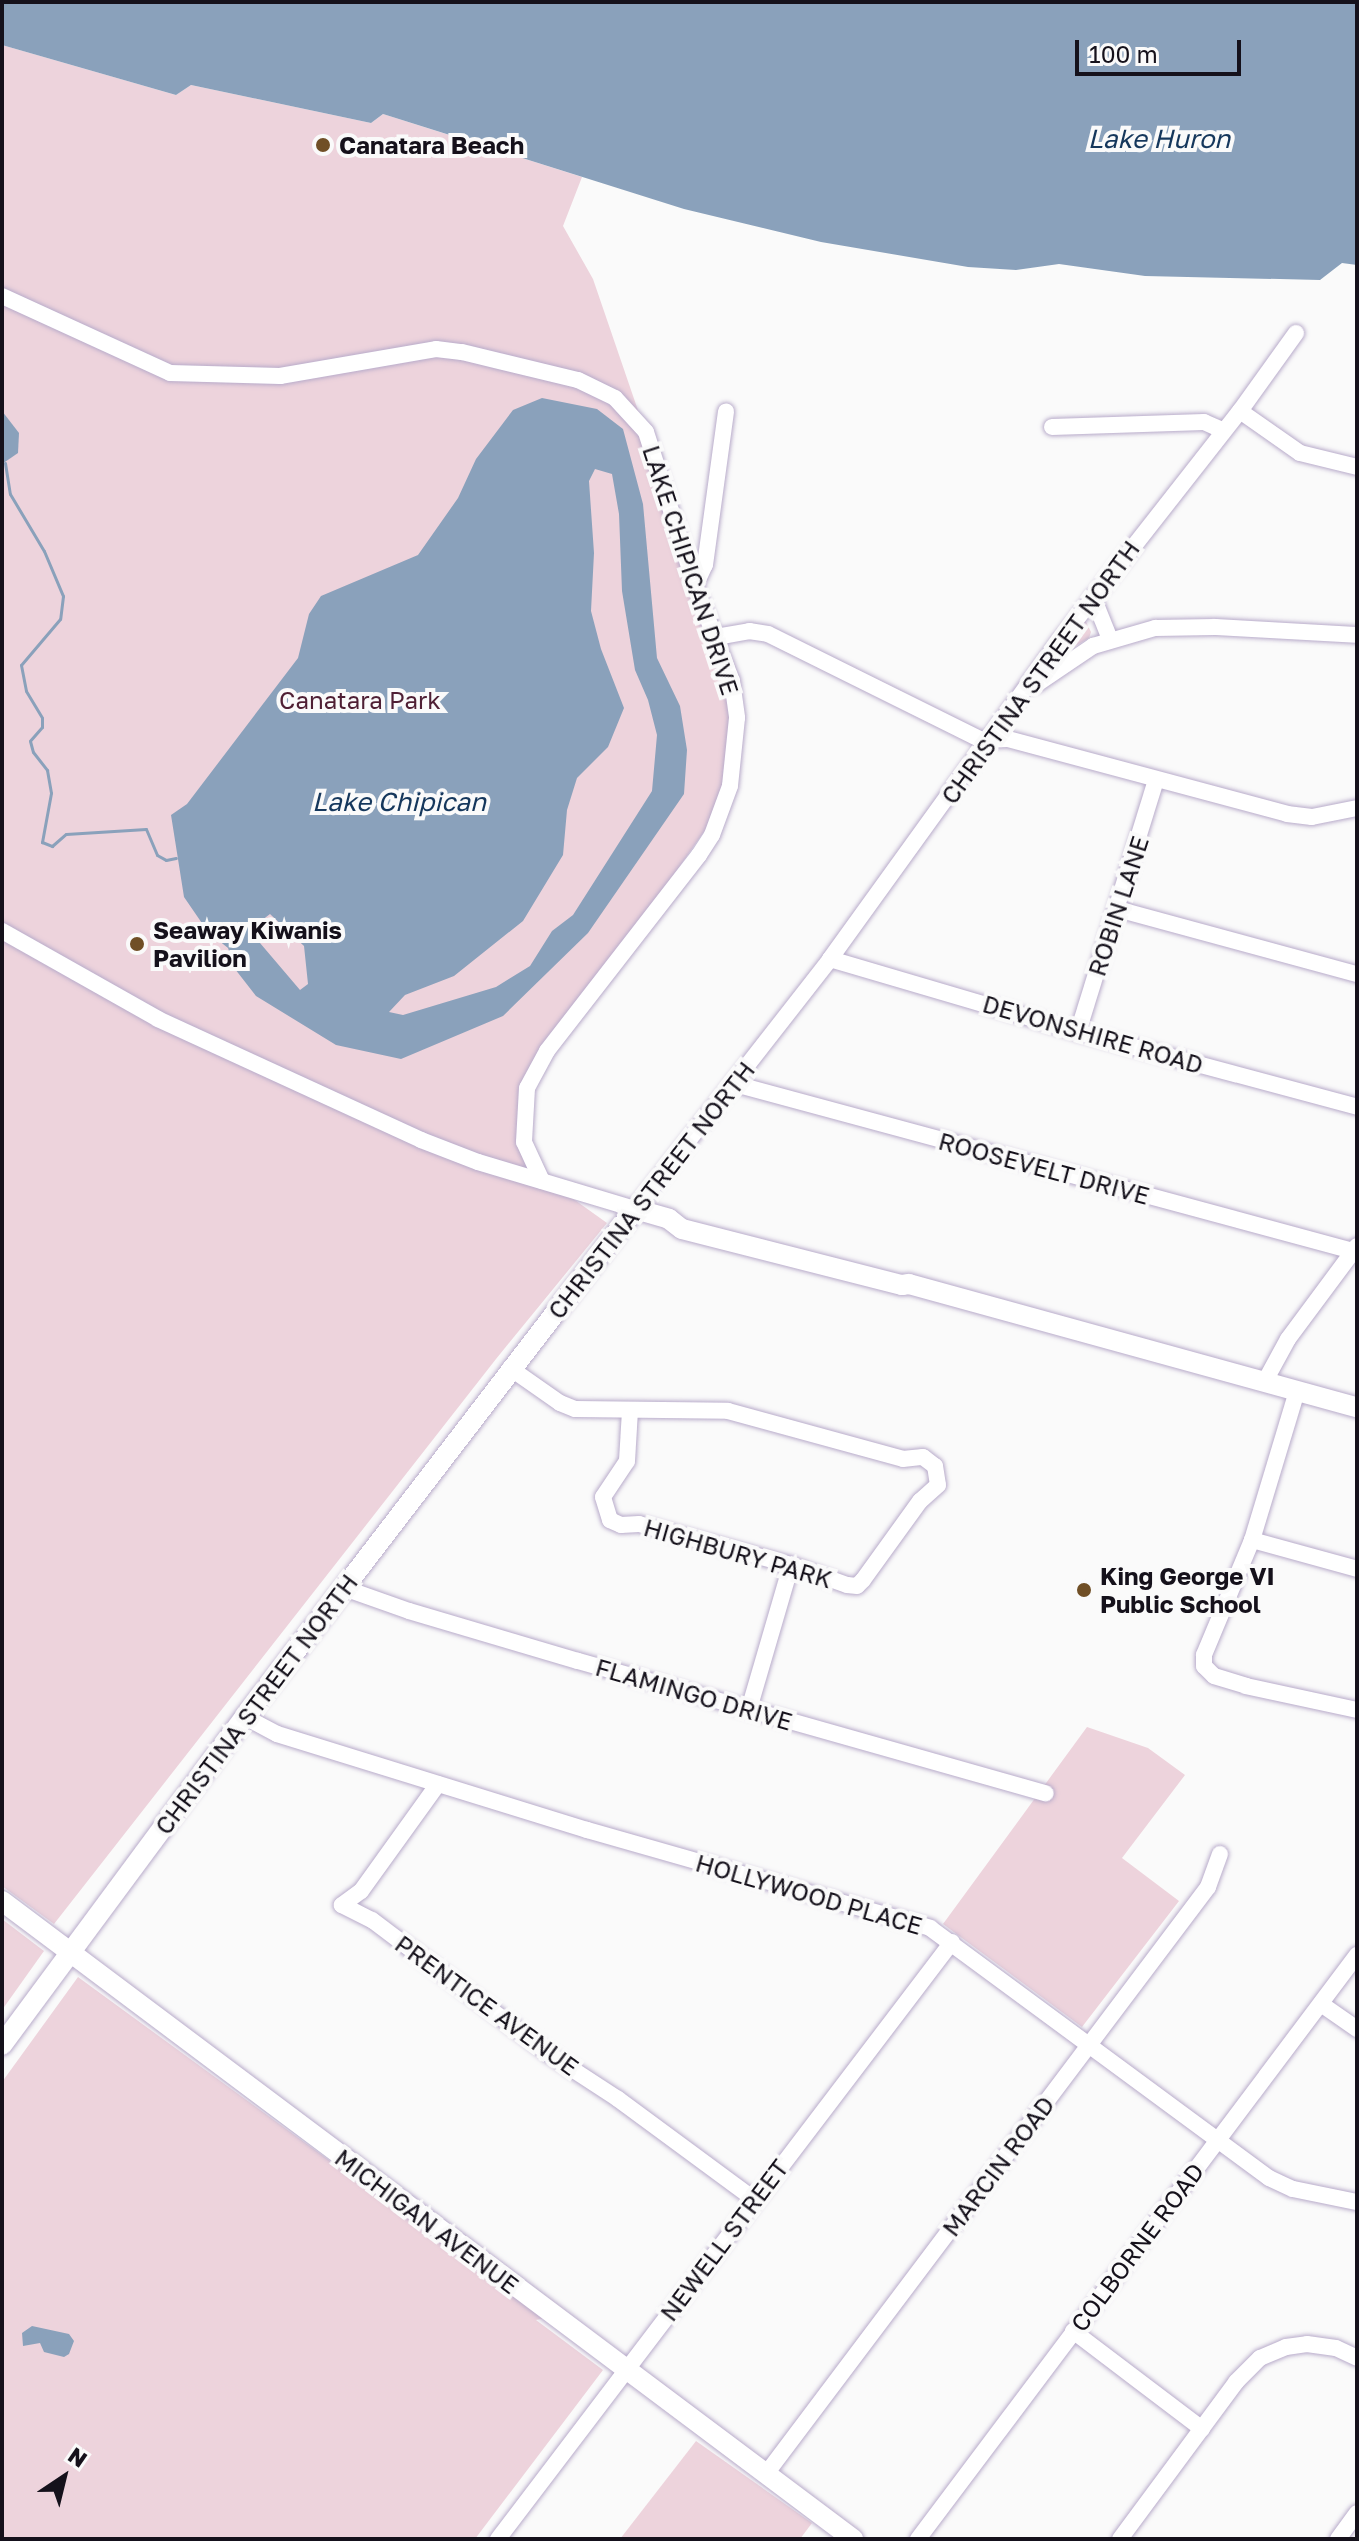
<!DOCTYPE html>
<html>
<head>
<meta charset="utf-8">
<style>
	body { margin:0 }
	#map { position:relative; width:1359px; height:2541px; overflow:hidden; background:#fafafa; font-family:"Golos Text",sans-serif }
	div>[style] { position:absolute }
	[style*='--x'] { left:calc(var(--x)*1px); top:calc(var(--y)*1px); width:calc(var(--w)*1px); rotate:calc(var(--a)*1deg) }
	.green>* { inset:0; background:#edd3dc }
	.water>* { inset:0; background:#8aa1bb }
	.stream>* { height:3px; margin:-1.5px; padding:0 1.5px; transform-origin:1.5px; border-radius:1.5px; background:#8aa1bb }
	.roads { filter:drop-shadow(0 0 2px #b8abca) drop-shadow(0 0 2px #b8abca) }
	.minor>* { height:16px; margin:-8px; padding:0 8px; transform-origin:8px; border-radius:8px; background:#fff }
	.major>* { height:20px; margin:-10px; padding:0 10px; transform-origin:10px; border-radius:10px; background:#fff }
	.dots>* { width:22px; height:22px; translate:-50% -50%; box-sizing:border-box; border:4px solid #fafafa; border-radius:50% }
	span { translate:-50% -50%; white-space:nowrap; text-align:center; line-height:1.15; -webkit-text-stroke:8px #fafafa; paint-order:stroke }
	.poi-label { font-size:24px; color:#15111b; font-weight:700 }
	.left { translate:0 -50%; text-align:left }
	.street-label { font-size:24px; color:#15111b }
	.park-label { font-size:24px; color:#4f1f34 }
	.water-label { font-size:26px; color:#15375c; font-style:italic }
	.frame { position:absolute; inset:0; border:4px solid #15111b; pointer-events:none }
	.north { position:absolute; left:24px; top:2437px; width:80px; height:80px; -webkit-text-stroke:6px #fafafa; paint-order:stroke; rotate:35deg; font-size:22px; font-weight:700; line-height:32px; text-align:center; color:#15111b }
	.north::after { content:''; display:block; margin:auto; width:28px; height:36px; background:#15111b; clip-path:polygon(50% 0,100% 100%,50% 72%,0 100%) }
	.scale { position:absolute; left:1075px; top:40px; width:166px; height:36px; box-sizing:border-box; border:4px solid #15111b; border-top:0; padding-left:10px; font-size:24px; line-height:28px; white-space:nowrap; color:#15111b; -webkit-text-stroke:6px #fafafa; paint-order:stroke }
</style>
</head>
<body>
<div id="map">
	<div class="green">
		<i style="clip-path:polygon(2px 45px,176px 95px,191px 85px,371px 123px,383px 114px,582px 177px,563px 226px,593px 279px,731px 682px,736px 745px,719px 810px,550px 1052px,529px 1090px,527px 1144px,551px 1183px,607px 1223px,496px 1359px,54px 1924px,2px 1886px)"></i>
		<i style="clip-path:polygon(1085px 620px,1091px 632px,1089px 638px,1057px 657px)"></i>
		<i style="clip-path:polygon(1087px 1727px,1148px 1748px,1185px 1775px,1122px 1858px,1179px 1901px,1082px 2027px,943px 1924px)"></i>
		<i style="clip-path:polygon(2px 1919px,44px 1951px,2px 2010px)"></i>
		<i style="clip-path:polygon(78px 1977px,545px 2318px,536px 2320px,603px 2370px,475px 2539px,2px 2539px,2px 2082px)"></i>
		<i style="clip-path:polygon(696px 2441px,812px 2523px,800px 2539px,620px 2539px)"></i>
	</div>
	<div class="water">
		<i style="clip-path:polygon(2px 2px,1357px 2px,1357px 265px,1342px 263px,1320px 280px,1145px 276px,1059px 264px,1016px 270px,968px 267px,821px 242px,684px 209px,383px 114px,371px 123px,191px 85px,176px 95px,2px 45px)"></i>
		<i style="clip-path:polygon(evenodd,542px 398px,597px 409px,623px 429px,643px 504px,657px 658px,680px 706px,687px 750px,684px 794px,588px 933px,503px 1016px,401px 1059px,336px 1045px,256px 996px,235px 969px,228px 948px,208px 932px,184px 897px,171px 815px,187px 804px,298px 658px,309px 614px,321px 596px,418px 555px,458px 498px,476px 459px,513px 410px,542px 398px,595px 469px,612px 474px,619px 514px,622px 591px,635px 670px,648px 700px,657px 735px,652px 791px,573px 915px,552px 931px,530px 966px,496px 987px,403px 1015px,389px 1012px,405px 995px,454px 976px,523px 921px,563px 855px,567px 810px,577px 778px,608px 747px,624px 708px,601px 649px,591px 611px,594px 553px,589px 481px,595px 469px,542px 398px,270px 914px,304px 946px,308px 984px,300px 990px,260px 943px,257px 924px,270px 914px)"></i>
		<i style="clip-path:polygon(2px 411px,19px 433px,18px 453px,2px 464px)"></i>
		<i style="clip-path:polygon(32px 2326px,69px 2334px,74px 2341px,69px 2354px,64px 2357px,44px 2352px,40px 2343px,23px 2346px,22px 2333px)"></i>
	</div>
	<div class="stream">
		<i style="--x:5;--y:463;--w:31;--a:81"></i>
		<i style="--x:10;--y:494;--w:66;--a:59.2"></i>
		<i style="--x:44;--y:551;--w:49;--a:67.1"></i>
		<i style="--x:63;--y:596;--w:23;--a:97"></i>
		<i style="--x:60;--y:619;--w:60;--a:130.3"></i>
		<i style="--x:21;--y:665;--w:26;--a:79"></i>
		<i style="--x:26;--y:691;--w:31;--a:59"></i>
		<i style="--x:42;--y:718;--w:9;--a:90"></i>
		<i style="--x:42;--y:727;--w:18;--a:131"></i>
		<i style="--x:30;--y:741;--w:11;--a:75"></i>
		<i style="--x:33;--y:752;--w:23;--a:52"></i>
		<i style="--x:47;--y:770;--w:23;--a:80"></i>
		<i style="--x:51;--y:793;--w:50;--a:100.4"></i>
		<i style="--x:42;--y:842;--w:11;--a:22"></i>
		<i style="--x:52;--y:846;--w:18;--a:-41"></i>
		<i style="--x:66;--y:834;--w:80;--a:-3.6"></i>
		<i style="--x:146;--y:829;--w:28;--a:67"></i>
		<i style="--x:157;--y:855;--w:10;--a:29"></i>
		<i style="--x:166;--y:860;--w:10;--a:-11"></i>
	</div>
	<div class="roads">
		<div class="minor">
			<i style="--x:2;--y:296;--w:185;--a:24.6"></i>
			<i style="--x:170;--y:373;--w:110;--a:1.6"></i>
			<i style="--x:280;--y:376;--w:158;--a:-9.8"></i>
			<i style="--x:436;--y:349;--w:26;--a:7"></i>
			<i style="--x:462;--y:352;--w:119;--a:13.6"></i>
			<i style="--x:578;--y:380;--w:41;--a:25.9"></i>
			<i style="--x:615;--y:398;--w:46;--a:47.6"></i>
			<i style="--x:646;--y:432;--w:162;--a:72.3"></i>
			<i style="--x:695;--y:586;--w:102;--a:68.7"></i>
			<i style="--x:732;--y:681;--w:37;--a:82"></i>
			<i style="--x:737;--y:718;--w:68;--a:95.9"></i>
			<i style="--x:730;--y:786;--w:52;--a:110.2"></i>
			<i style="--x:712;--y:835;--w:24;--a:123"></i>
			<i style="--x:699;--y:855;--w:248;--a:127.8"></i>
			<i style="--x:547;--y:1051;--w:42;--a:118.4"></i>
			<i style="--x:527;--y:1088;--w:54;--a:93.2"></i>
			<i style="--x:524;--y:1142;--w:43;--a:65.2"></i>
			<i style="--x:1240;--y:411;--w:73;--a:35"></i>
			<i style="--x:1300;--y:453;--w:59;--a:13.8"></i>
			<i style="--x:1052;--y:427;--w:152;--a:-1.9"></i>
			<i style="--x:1204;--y:422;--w:20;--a:24"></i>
			<i style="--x:695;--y:586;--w:23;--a:-65"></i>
			<i style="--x:705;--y:565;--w:155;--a:-82.2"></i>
			<i style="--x:1093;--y:597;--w:45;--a:68"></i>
			<i style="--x:716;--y:637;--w:34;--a:-10"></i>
			<i style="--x:749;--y:631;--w:19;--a:9"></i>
			<i style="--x:768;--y:634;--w:239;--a:26.4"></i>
			<i style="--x:982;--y:740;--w:26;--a:-2"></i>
			<i style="--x:1008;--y:739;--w:289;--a:15"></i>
			<i style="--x:1287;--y:814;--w:25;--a:7"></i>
			<i style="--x:1312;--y:817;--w:46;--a:-11.3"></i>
			<i style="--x:1037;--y:684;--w:68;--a:-34.2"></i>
			<i style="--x:1093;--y:646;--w:65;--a:-16.2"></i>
			<i style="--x:1155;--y:628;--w:60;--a:-1"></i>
			<i style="--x:1215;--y:627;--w:142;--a:3.2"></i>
			<i style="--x:1117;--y:909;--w:249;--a:15.2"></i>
			<i style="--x:2;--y:931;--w:179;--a:29.4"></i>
			<i style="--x:158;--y:1019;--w:289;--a:24.7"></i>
			<i style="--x:421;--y:1140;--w:61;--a:21.1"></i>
			<i style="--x:478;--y:1162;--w:164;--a:16.7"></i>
			<i style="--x:635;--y:1209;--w:317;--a:-52"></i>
			<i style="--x:830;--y:959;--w:390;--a:-54.2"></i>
			<i style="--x:1058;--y:643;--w:295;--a:-51.9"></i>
			<i style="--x:1240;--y:411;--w:96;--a:-54.3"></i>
			<i style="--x:830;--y:959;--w:259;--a:16.4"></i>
			<i style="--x:1078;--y:1032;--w:289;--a:15"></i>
			<i style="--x:1078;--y:1032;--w:264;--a:-72.8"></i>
			<i style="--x:735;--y:1084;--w:640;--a:15.12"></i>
			<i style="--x:510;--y:1368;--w:61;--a:35"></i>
			<i style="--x:560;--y:1403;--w:16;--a:22"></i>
			<i style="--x:575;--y:1409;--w:153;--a:0.7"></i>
			<i style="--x:728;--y:1411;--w:181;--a:15.3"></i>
			<i style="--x:903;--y:1459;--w:20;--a:-6"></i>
			<i style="--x:923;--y:1457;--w:15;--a:37"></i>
			<i style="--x:935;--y:1466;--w:19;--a:81"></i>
			<i style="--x:938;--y:1485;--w:24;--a:138"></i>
			<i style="--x:920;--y:1501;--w:97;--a:125.8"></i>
			<i style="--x:863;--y:1580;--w:8;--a:135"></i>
			<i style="--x:857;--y:1586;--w:10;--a:-174"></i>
			<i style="--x:847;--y:1585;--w:59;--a:-160.3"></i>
			<i style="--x:791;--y:1565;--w:157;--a:-164.9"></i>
			<i style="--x:639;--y:1524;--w:18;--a:177"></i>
			<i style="--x:621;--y:1525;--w:12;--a:-156"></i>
			<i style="--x:610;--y:1520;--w:24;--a:-107"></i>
			<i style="--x:603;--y:1497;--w:43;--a:-56.3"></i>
			<i style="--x:627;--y:1461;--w:51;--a:-86.6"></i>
			<i style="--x:1264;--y:1383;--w:50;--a:-61.4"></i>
			<i style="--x:1288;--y:1339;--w:116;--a:-53.4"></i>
			<i style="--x:1297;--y:1391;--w:156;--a:106.8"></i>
			<i style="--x:1252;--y:1540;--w:125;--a:112.7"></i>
			<i style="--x:1204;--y:1655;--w:11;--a:90"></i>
			<i style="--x:1204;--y:1666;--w:14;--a:45"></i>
			<i style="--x:1214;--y:1676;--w:34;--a:17"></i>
			<i style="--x:1246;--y:1686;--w:114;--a:12.2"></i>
			<i style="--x:1252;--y:1540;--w:109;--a:15.4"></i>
			<i style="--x:344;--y:1588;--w:69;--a:19.5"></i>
			<i style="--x:409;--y:1611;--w:176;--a:16.5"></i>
			<i style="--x:578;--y:1661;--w:486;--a:15.8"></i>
			<i style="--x:749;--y:1709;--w:150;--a:-73.7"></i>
			<i style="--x:245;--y:1717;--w:36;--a:28"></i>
			<i style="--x:277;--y:1734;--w:325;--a:17.2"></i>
			<i style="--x:587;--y:1830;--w:357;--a:15.9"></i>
			<i style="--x:930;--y:1928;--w:421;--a:36.4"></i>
			<i style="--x:1269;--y:2178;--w:26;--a:25"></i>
			<i style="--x:1293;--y:2189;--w:65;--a:11.5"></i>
			<i style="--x:438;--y:1784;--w:132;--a:125.7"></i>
			<i style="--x:361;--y:1891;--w:24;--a:144"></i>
			<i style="--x:342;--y:1905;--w:34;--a:27"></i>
			<i style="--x:372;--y:1920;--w:222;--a:37.1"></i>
			<i style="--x:549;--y:2054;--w:82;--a:33.1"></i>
			<i style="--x:618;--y:2099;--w:170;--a:36.4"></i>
			<i style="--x:1321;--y:2004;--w:44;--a:34.8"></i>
			<i style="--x:1073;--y:2331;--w:162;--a:37.2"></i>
			<i style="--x:766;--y:2474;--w:735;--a:-53.02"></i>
			<i style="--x:1208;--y:1887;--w:35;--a:-70"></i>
			<i style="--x:498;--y:2539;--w:750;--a:-52.75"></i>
			<i style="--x:918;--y:2539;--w:731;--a:-53.07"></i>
			<i style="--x:1120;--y:2539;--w:195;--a:-53.5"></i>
			<i style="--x:1236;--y:2382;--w:34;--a:-45"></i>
			<i style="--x:1260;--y:2358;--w:28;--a:-23"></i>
			<i style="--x:1286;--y:2347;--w:21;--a:-8"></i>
			<i style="--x:1307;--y:2344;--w:29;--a:8"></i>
			<i style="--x:1336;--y:2348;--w:23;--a:25"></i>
			<i style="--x:1338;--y:2539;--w:32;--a:-54"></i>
		</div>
		<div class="major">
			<i style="--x:2;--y:1901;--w:1064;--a:36.86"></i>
			<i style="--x:2;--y:2045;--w:408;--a:-53.5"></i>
			<i style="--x:245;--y:1717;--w:640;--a:-52.49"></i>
			<i style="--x:635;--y:1209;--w:35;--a:16"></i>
			<i style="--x:669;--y:1219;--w:16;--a:38"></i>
			<i style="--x:682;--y:1229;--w:227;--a:14.3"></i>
			<i style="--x:902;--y:1285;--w:7;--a:-8"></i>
			<i style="--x:909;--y:1284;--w:465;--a:15.4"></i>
		</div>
	</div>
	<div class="dots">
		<i style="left:323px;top:145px;background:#704f26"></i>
		<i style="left:137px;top:944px;background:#704f26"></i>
		<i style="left:1084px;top:1590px;background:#704f26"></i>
	</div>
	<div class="poi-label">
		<span class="left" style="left:339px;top:145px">Canatara Beach</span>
		<span class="left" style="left:153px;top:944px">Seaway Kiwanis<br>Pavilion</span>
		<span class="left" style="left:1100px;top:1590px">King George VI<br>Public School</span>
	</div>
	<div class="street-label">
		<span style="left:691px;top:570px;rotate:72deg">LAKE CHIPICAN DRIVE</span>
		<span style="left:1040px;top:672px;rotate:-54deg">CHRISTINA STREET NORTH</span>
		<span style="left:1118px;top:906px;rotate:-72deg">ROBIN LANE</span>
		<span style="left:1093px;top:1034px;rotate:16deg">DEVONSHIRE ROAD</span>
		<span style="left:1044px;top:1168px;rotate:15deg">ROOSEVELT DRIVE</span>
		<span style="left:651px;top:1190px;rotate:-52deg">CHRISTINA STREET NORTH</span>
		<span style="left:738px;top:1553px;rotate:16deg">HIGHBURY PARK</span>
		<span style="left:694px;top:1694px;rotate:16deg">FLAMINGO DRIVE</span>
		<span style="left:256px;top:1704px;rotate:-53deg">CHRISTINA STREET NORTH</span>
		<span style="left:809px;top:1894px;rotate:16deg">HOLLYWOOD PLACE</span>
		<span style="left:487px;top:2005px;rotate:36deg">PRENTICE AVENUE</span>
		<span style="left:998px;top:2166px;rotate:-53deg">MARCIN ROAD</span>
		<span style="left:427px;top:2221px;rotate:37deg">MICHIGAN AVENUE</span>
		<span style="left:724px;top:2240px;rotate:-53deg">NEWELL STREET</span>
		<span style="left:1137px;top:2247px;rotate:-53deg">COLBORNE ROAD</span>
	</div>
	<div class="park-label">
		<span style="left:360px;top:700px">Canatara Park</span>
	</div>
	<div class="water-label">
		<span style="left:1159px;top:139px">Lake Huron</span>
		<span style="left:399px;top:802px">Lake Chipican</span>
	</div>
	<div class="frame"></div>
	<div class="north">N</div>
	<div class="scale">100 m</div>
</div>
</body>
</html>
